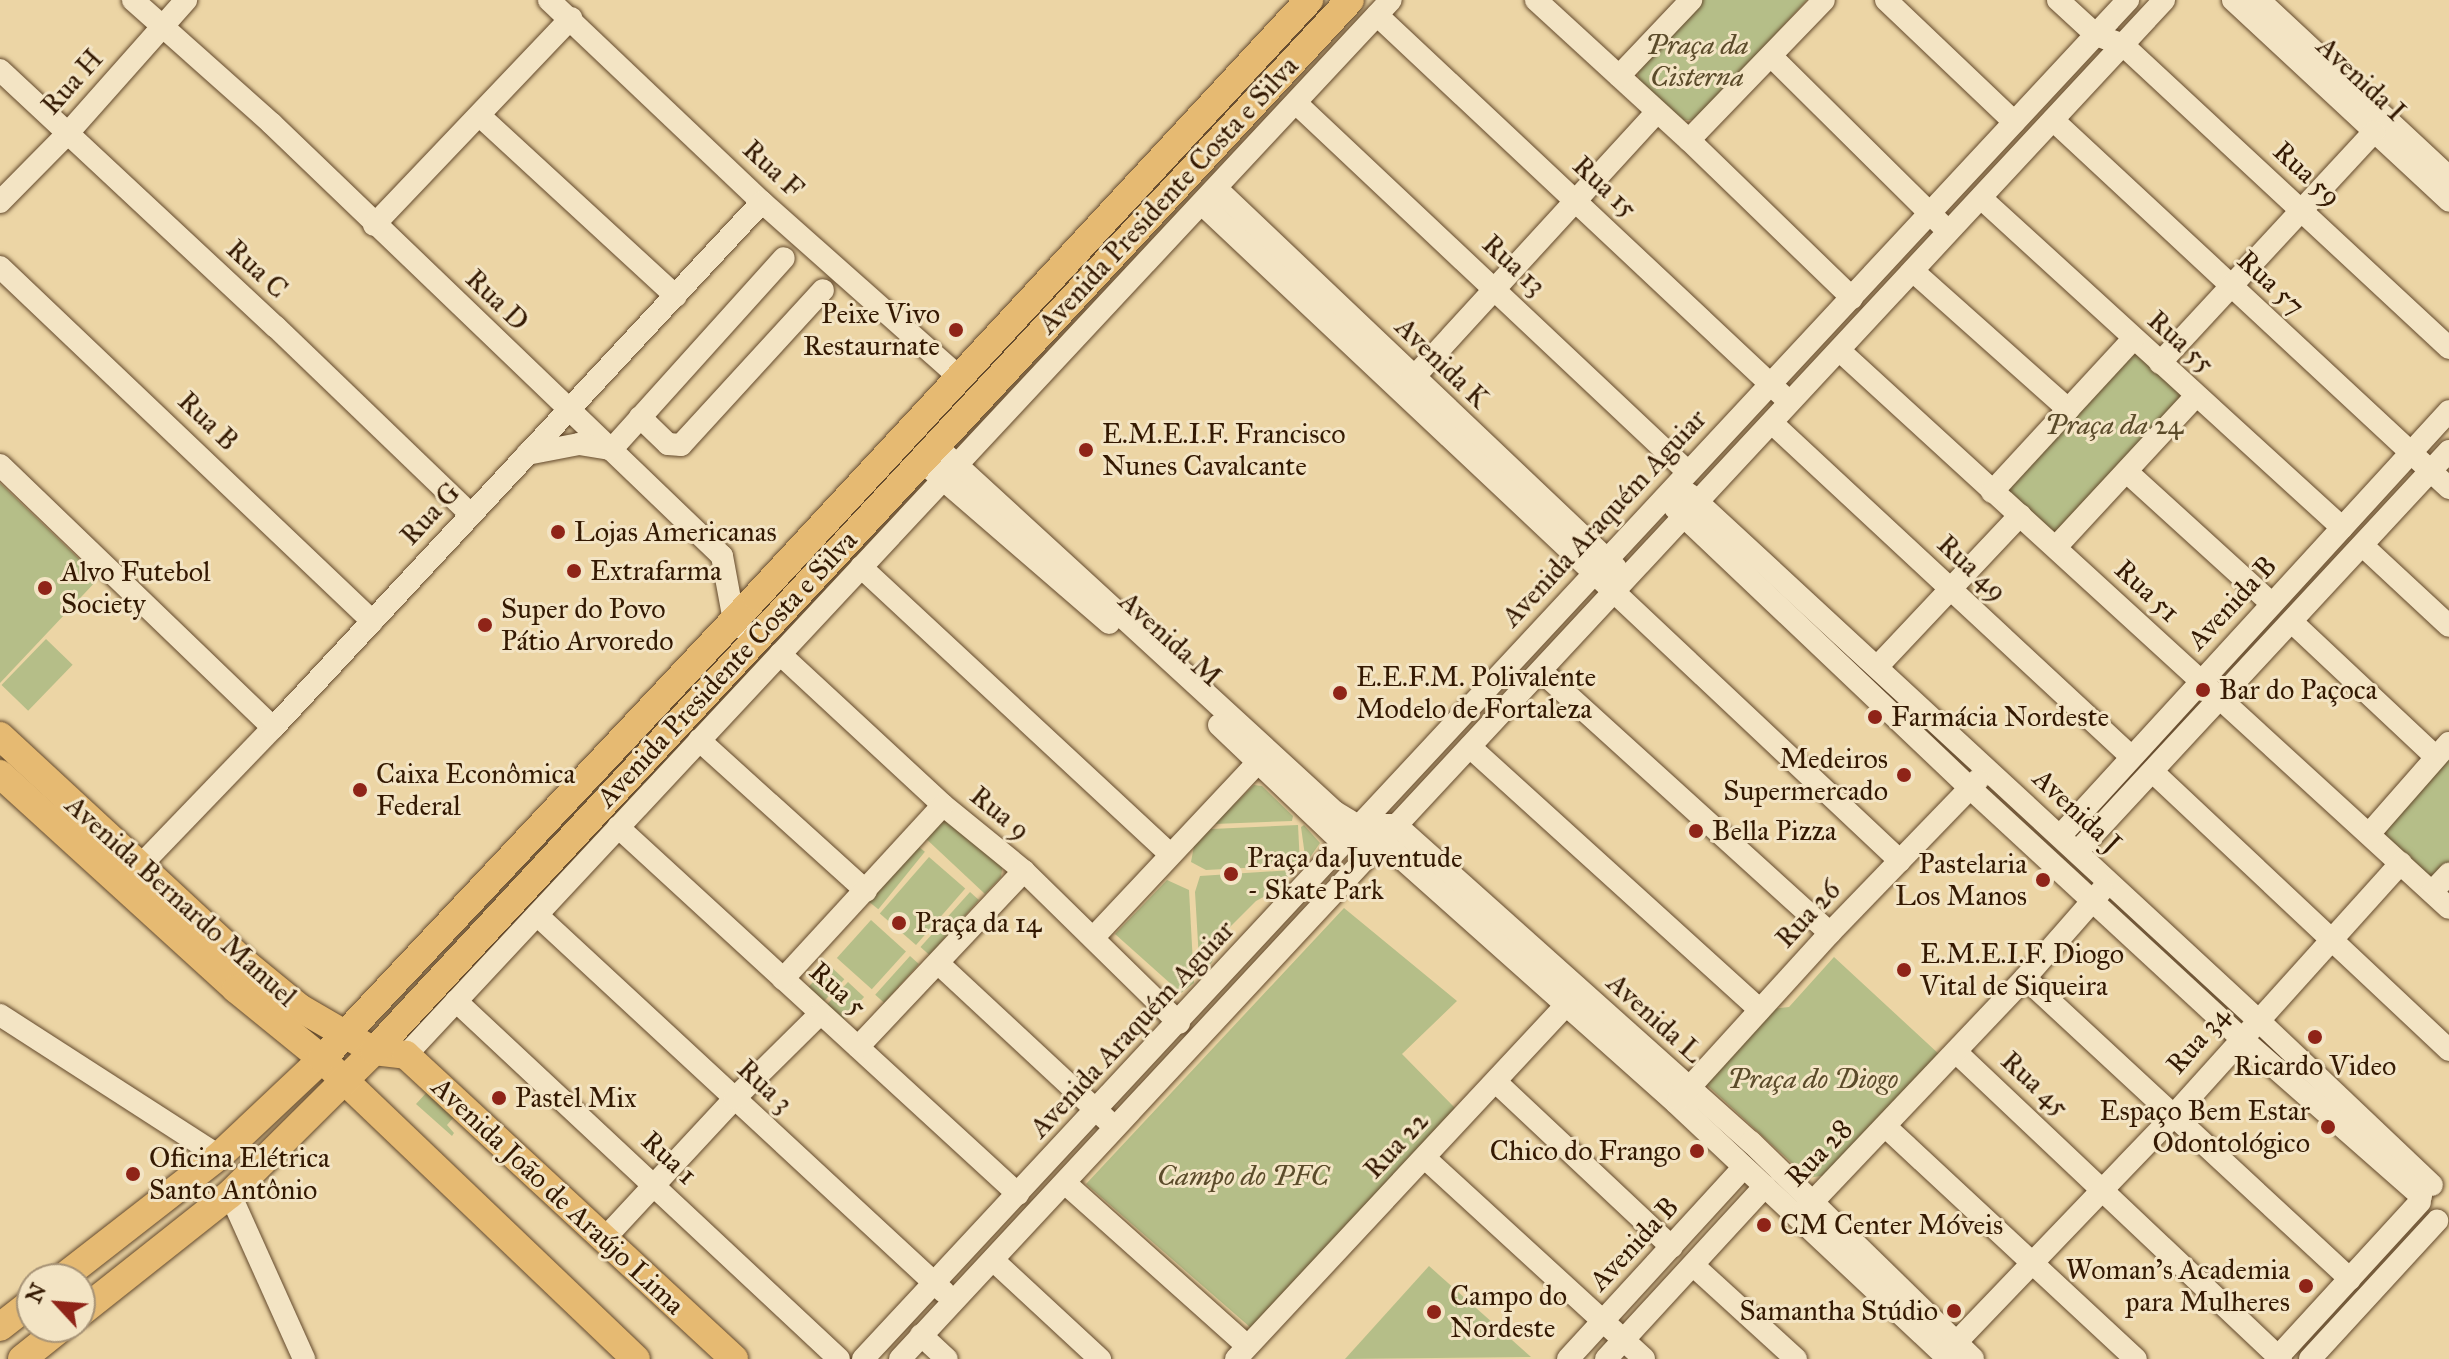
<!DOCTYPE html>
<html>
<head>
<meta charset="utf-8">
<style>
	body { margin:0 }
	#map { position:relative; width:2449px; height:1359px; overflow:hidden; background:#ecd5a5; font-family:"IM FELL Great Primer",serif }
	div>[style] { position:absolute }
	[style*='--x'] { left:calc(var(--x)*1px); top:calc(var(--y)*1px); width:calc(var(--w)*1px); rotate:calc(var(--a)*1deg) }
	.green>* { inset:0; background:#b5be88; transform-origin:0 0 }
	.roads { filter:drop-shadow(0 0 2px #62482b) drop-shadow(0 0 2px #62482b) }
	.minor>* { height:22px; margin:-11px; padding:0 11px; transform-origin:11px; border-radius:11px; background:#f3e4c4 }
	.major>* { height:28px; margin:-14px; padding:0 14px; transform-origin:14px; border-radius:14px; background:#e6ba72 }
	.dots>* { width:22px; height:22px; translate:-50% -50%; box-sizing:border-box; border:4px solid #f3e4c4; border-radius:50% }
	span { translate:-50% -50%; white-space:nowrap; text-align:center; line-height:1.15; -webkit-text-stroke:6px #f3e4c4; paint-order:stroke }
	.park-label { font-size:28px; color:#5b4b2a; font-style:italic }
	.street-label { font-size:28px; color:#341902 }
	.poi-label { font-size:28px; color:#341902 }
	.right { translate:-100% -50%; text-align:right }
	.left { translate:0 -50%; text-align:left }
	.north { position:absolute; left:16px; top:1263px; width:80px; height:80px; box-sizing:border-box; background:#f3e4c4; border:2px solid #a79376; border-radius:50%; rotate:296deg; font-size:22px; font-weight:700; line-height:32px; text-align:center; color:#341902 }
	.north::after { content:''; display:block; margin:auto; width:28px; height:36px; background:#8f2418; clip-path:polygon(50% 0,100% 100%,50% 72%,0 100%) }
</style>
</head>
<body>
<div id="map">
	<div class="green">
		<i style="clip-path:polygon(1701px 0,1807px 0,1696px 120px,1683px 120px,1639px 80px,1637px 69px)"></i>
		<i style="clip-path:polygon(2128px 351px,2139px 351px,2183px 393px,2184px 407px,2052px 536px,2008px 496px,2006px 485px)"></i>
		<i style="clip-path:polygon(0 483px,99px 578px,0 683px)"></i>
		<i style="left:46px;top:639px;width:37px;height:64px;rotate:44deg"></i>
		<i style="clip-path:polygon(2449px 747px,2449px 862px,2437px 875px,2424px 876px,2380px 835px)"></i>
		<i style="clip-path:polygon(1254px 785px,1262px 786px,1293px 816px,1292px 821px,1214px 824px)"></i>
		<i style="clip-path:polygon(940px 816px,1003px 862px,1001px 877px,985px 894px,922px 835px)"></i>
		<i style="clip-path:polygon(1298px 825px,1300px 865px,1206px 870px,1191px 862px,1194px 846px,1211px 829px)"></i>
		<i style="clip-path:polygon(1304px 825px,1320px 843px,1306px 863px,1301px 827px)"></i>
		<i style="left:914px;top:843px;width:14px;height:74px;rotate:39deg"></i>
		<i style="left:929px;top:857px;width:48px;height:75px;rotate:41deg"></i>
		<i style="clip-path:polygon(1292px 870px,1282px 887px,1256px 901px,1222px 935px,1212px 962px,1200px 977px,1195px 892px,1200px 876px)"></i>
		<i style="clip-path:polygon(1167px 880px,1189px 890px,1194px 983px,1181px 993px,1115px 934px)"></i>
		<i style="left:970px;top:892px;width:12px;height:74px;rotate:42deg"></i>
		<i style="clip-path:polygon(1344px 908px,1457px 1001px,1402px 1054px,1455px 1108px,1251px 1328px,1086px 1184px)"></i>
		<i style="left:871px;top:920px;width:47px;height:51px;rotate:42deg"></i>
		<i style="left:910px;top:956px;width:12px;height:52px;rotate:42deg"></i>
		<i style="clip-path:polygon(1834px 957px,1940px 1055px,1827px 1175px,1808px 1178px,1705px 1083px,1772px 1009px,1789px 1007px)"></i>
		<i style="left:829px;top:965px;width:21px;height:35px;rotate:43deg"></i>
		<i style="left:848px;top:982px;width:22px;height:35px;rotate:43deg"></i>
		<i style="clip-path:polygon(427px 1092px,454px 1117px,447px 1125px,454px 1133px,452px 1136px,416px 1104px)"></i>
		<i style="clip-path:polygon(1429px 1266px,1531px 1357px,1345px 1359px)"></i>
	</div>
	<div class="roads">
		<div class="minor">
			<i style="--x:133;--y:0;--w:185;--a:41.7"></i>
			<i style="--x:271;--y:123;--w:625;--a:43.83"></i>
			<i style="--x:722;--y:556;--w:66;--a:79.5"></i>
			<i style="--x:734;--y:621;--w:11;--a:41"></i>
			<i style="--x:549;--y:0;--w:294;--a:43.5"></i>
			<i style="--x:762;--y:202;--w:265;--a:41.6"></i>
			<i style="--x:1536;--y:0;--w:207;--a:42.5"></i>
			<i style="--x:1689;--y:140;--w:227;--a:44.1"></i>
			<i style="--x:1886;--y:0;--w:177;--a:43.6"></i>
			<i style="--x:2058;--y:0;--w:52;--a:42.6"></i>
			<i style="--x:2096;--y:35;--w:29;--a:20"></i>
			<i style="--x:2123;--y:45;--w:445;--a:42.9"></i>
			<i style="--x:2233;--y:0;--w:295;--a:42.9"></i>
			<i style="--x:2259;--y:0;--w:260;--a:43"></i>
			<i style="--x:1377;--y:15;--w:555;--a:43.18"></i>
			<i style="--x:1771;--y:56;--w:239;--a:44.7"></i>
			<i style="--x:0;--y:70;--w:377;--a:43"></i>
			<i style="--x:276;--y:327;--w:269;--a:43.9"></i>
			<i style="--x:1619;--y:76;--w:105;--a:-46.5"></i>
			<i style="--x:1296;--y:103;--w:538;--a:43.27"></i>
			<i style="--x:480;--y:116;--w:266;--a:42.6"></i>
			<i style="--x:2053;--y:120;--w:541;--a:42.9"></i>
			<i style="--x:1689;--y:140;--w:194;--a:-46"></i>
			<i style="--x:1217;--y:189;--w:550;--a:43.53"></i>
			<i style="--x:1981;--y:198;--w:489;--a:42.4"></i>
			<i style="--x:0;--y:202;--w:97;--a:-45.4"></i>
			<i style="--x:68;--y:133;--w:178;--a:-48.4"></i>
			<i style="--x:1203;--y:205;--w:957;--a:43.26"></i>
			<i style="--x:374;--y:225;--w:286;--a:-46.4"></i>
			<i style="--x:0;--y:267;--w:514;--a:43.58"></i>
			<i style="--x:1913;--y:271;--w:208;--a:41.7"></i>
			<i style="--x:1840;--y:351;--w:825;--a:42.45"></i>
			<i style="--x:2160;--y:363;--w:315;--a:-47.2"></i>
			<i style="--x:1404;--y:388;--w:374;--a:-47.5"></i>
			<i style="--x:640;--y:417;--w:39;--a:44"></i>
			<i style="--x:668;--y:444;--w:13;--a:4"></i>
			<i style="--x:681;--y:445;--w:210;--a:-47.5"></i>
			<i style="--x:1772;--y:423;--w:490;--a:42.9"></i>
			<i style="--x:611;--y:450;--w:258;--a:-48"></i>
			<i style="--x:527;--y:454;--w:53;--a:-10.9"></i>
			<i style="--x:579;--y:444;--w:31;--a:9"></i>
			<i style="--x:946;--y:455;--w:528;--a:42.54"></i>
			<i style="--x:1335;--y:812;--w:26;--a:31"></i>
			<i style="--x:1357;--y:825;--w:39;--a:0"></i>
			<i style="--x:1396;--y:825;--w:476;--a:41.8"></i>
			<i style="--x:1751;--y:1142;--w:310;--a:44.3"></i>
			<i style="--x:0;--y:465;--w:379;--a:43.9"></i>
			<i style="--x:932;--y:470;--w:234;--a:40.8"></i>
			<i style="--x:2127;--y:472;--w:196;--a:42.3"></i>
			<i style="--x:1992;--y:492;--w:208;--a:-47.3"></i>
			<i style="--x:1689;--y:494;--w:773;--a:42.75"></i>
			<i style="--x:2257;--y:1019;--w:241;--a:43.5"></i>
			<i style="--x:1675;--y:508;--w:407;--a:43.5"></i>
			<i style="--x:1970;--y:788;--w:367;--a:42.7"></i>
			<i style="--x:2240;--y:1037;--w:241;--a:41.3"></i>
			<i style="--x:2363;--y:546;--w:117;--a:42.9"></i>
			<i style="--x:2056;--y:547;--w:206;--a:-47.2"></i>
			<i style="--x:861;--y:567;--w:422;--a:42.9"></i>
			<i style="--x:2292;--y:622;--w:197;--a:43.2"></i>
			<i style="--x:780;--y:654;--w:222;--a:42.8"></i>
			<i style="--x:943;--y:805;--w:104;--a:39.2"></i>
			<i style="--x:1024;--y:871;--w:217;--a:44.4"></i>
			<i style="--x:1877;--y:667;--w:209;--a:-46.7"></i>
			<i style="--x:1541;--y:671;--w:390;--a:42.2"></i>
			<i style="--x:1219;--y:725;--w:171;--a:43.6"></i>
			<i style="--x:1343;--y:843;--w:38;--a:-5"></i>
			<i style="--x:1381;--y:840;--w:395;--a:41.7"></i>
			<i style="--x:1676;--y:1103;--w:374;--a:43.2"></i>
			<i style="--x:699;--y:740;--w:225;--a:42.1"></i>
			<i style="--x:1470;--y:747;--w:391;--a:42.2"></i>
			<i style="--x:2153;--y:772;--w:406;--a:43.2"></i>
			<i style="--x:618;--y:827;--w:543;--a:42.54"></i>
			<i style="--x:2369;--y:834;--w:121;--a:-48.7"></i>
			<i style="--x:2060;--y:836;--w:576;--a:-47.53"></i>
			<i style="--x:2077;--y:852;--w:547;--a:-47.15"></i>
			<i style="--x:141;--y:865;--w:190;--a:-46.1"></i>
			<i style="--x:273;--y:728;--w:718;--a:-47.09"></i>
			<i style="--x:2432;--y:892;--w:25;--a:-47"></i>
			<i style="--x:537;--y:915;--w:555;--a:42.81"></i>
			<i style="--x:1093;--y:938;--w:241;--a:-46.8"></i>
			<i style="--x:939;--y:964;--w:231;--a:42.9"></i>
			<i style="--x:2025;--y:978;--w:443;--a:42.8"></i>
			<i style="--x:783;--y:979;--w:236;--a:-47.4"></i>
			<i style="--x:456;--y:1001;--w:524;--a:43.07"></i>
			<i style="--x:0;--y:1015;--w:260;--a:32.8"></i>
			<i style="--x:858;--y:1047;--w:242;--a:-46.7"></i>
			<i style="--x:1956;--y:1052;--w:447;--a:43.4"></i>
			<i style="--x:406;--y:1055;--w:1443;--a:-46.97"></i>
			<i style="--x:1496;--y:1082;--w:241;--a:43.2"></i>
			<i style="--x:1679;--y:1099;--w:224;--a:-47.7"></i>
			<i style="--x:1830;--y:933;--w:213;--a:-46"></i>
			<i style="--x:1886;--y:1127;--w:341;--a:42.9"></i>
			<i style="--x:1425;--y:1158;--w:297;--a:42.5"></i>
			<i style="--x:1065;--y:1183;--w:244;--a:41.8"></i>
			<i style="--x:230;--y:1194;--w:181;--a:65.8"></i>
			<i style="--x:1804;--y:1211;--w:321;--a:-46.5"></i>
			<i style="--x:2025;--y:978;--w:117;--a:-48.8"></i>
			<i style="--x:605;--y:1238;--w:191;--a:-47.1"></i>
			<i style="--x:735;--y:1098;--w:118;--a:-44.7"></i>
			<i style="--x:993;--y:1260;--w:146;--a:42.8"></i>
			<i style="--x:1694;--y:1266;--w:138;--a:42.4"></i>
			<i style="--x:921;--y:1335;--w:35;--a:43"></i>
			<i style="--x:1947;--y:1352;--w:328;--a:-46.2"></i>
			<i style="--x:2174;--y:1115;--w:339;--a:-48"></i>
			<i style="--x:863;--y:1359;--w:1857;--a:-47.05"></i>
			<i style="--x:900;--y:1359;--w:1856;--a:-47.07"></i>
			<i style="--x:1236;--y:1359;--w:484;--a:-47"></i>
			<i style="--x:1568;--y:1359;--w:259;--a:-47.5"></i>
			<i style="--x:1606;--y:1359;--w:235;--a:-47.4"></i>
			<i style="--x:2276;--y:1359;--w:213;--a:-47.5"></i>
			<i style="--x:2310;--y:1359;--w:188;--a:-47.4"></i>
		</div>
		<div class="major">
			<i style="--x:0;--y:736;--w:334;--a:42.8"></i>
			<i style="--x:245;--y:963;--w:71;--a:39.3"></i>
			<i style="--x:300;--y:1008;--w:86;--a:30.2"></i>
			<i style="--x:374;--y:1051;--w:32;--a:7"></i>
			<i style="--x:406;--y:1055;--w:447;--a:42.8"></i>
			<i style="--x:0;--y:774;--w:319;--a:42.3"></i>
			<i style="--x:236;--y:989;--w:111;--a:39.1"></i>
			<i style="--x:322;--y:1059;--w:434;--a:43.7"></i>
			<i style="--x:61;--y:1279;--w:200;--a:-37.9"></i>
			<i style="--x:219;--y:1156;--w:141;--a:-43.3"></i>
			<i style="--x:322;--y:1059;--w:634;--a:-46.79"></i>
			<i style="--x:756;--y:597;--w:814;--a:-47.19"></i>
			<i style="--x:80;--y:1313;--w:191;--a:-38.4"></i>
			<i style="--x:230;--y:1194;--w:203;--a:-44.8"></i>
			<i style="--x:374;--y:1051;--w:1434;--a:-47.12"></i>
			<i style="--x:0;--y:1327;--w:41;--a:-38"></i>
			<i style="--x:22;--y:1359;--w:51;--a:-38.7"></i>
		</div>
	</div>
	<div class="dots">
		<i style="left:956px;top:330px;background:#8f2418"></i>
		<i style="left:1086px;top:450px;background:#8f2418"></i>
		<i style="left:558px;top:532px;background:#8f2418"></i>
		<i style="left:574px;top:571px;background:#8f2418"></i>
		<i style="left:45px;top:588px;background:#8f2418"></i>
		<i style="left:485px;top:625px;background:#8f2418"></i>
		<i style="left:2203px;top:690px;background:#8f2418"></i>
		<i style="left:1340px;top:693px;background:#8f2418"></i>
		<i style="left:1875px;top:717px;background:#8f2418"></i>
		<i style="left:1904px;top:775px;background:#8f2418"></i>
		<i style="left:360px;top:790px;background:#8f2418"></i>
		<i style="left:1696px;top:831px;background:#8f2418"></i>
		<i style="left:1231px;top:874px;background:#8f2418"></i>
		<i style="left:2043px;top:880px;background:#8f2418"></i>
		<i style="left:899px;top:923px;background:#8f2418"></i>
		<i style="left:1904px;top:970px;background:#8f2418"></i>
		<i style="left:2315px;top:1037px;background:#8f2418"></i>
		<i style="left:499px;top:1098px;background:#8f2418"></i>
		<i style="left:2328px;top:1127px;background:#8f2418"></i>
		<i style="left:1697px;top:1151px;background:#8f2418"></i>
		<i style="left:133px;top:1174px;background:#8f2418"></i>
		<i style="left:1764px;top:1225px;background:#8f2418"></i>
		<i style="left:2306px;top:1286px;background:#8f2418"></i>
		<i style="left:1954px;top:1311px;background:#8f2418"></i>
		<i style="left:1434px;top:1312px;background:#8f2418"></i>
	</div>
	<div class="park-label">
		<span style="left:1697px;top:61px">Praça da<br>Cisterna</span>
		<span style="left:2114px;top:425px">Praça da 24</span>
		<span style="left:1813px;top:1079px">Praça do Diogo</span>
		<span style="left:1243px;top:1176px">Campo do PFC</span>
	</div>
	<div class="street-label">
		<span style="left:2361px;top:79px;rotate:43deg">Avenida I</span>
		<span style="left:72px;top:82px;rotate:-48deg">Rua H</span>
		<span style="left:773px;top:169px;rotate:43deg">Rua F</span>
		<span style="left:2307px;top:174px;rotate:43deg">Rua 59</span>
		<span style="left:1605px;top:187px;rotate:43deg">Rua 15</span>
		<span style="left:1168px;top:195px;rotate:-47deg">Avenida Presidente Costa e Silva</span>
		<span style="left:1514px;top:265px;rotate:43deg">Rua 13</span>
		<span style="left:257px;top:269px;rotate:43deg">Rua C</span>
		<span style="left:2271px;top:283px;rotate:43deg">Rua 57</span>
		<span style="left:497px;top:300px;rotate:44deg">Rua D</span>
		<span style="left:2181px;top:342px;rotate:42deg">Rua 55</span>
		<span style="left:1442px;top:363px;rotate:44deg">Avenida K</span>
		<span style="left:208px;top:421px;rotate:44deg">Rua B</span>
		<span style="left:430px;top:514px;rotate:-47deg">Rua G</span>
		<span style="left:1604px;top:518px;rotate:-47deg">Avenida Araquém Aguiar</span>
		<span style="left:1972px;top:568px;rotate:43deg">Rua 49</span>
		<span style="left:2147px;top:591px;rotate:43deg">Rua 51</span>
		<span style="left:2232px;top:603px;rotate:-47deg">Avenida B</span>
		<span style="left:1170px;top:639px;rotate:42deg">Avenida M</span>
		<span style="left:727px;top:669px;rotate:-47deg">Avenida Presidente Costa e Silva</span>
		<span style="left:2077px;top:811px;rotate:43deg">Avenida J</span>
		<span style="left:1000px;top:813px;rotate:39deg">Rua 9</span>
		<span style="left:181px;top:901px;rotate:42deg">Avenida Bernardo Manuel</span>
		<span style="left:1808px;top:914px;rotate:-47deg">Rua 26</span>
		<span style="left:838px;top:989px;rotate:42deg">Rua 5</span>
		<span style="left:1655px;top:1018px;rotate:42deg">Avenida L</span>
		<span style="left:1132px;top:1029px;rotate:-47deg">Avenida Araquém Aguiar</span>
		<span style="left:2198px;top:1040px;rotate:-49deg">Rua 34</span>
		<span style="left:2035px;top:1084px;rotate:43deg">Rua 45</span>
		<span style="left:765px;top:1086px;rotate:43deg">Rua 3</span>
		<span style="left:1396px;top:1145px;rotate:-47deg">Rua 22</span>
		<span style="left:1819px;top:1153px;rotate:-46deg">Rua 28</span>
		<span style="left:669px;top:1158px;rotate:43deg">Rua 1</span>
		<span style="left:558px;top:1196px;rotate:43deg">Avenida João de Araújo Lima</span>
		<span style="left:1634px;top:1244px;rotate:-47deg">Avenida B</span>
	</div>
	<div class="poi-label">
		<span class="right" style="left:940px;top:330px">Peixe Vivo<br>Restaurnate</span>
		<span class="left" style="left:1102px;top:450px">E.M.E.I.F. Francisco<br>Nunes Cavalcante</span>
		<span class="left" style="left:574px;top:532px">Lojas Americanas</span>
		<span class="left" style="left:590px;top:571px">Extrafarma</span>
		<span class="left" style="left:61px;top:588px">Alvo Futebol<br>Society</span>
		<span class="left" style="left:501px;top:625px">Super do Povo<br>Pátio Arvoredo</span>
		<span class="left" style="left:1356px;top:693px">E.E.F.M. Polivalente<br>Modelo de Fortaleza</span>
		<span class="left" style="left:2219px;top:690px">Bar do Paçoca</span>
		<span class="left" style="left:1891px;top:717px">Farmácia Nordeste</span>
		<span class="right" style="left:1888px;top:775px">Medeiros<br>Supermercado</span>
		<span class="left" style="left:376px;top:790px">Caixa Econômica<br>Federal</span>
		<span class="left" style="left:1712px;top:831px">Bella Pizza</span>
		<span class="left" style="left:1247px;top:874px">Praça da Juventude<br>- Skate Park</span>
		<span class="right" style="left:2027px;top:880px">Pastelaria<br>Los Manos</span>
		<span class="left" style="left:915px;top:923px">Praça da 14</span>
		<span class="left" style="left:1920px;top:970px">E.M.E.I.F. Diogo<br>Vital de Siqueira</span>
		<span style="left:2315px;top:1066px">Ricardo Video</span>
		<span class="left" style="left:515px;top:1098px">Pastel Mix</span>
		<span class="right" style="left:2310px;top:1127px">Espaço Bem Estar<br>Odontológico</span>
		<span class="right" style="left:1681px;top:1151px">Chico do Frango</span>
		<span class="left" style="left:149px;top:1174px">Oficina Elétrica<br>Santo Antônio</span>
		<span class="left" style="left:1780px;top:1225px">CM Center Móveis</span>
		<span class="right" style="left:2290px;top:1286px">Woman's Academia<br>para Mulheres</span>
		<span class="left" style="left:1450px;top:1312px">Campo do<br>Nordeste</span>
		<span class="right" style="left:1938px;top:1311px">Samantha Stúdio</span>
	</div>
	<div class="north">N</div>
</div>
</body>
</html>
